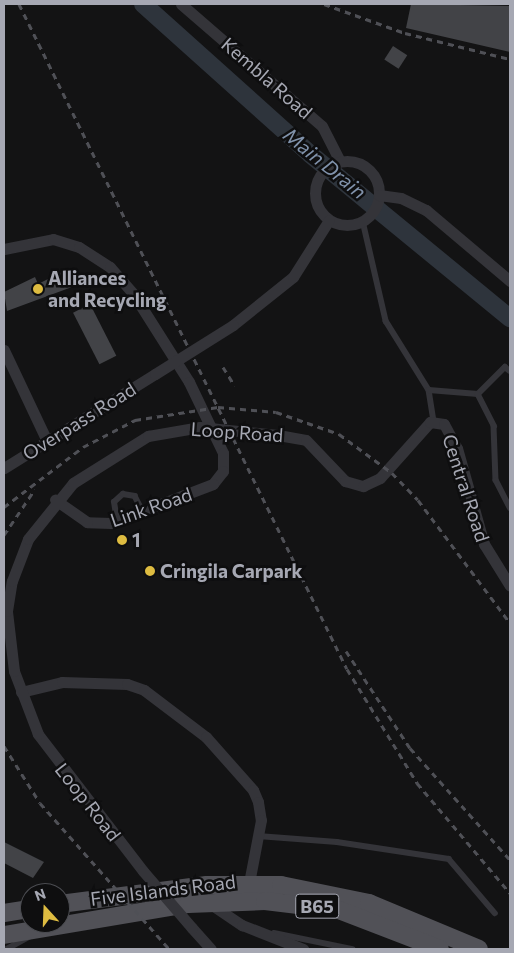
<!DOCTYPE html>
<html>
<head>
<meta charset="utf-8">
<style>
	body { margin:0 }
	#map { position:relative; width:514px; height:953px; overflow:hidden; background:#131314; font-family:Commissioner,sans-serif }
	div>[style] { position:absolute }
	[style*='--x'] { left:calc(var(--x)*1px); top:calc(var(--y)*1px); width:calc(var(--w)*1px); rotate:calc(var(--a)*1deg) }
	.river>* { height:18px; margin:-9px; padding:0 9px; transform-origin:9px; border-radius:9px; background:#2e343c }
	.building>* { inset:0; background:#424347; transform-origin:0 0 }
	.service>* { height:5.5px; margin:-2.75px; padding:0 2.75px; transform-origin:2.75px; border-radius:2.75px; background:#343439 }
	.minor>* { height:11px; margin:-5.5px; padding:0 5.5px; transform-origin:5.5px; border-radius:5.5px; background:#343439 }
	.minor>.ring { margin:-5.5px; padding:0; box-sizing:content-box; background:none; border:11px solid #343439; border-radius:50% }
	.primary>* { height:18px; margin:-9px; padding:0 9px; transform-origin:9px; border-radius:9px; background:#515157 }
	.rail>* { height:3px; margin-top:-1.5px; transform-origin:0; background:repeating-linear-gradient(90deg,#4f5056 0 6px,transparent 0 11px) }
	.minor-bridge>* { height:11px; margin:-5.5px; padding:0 5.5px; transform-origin:5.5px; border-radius:5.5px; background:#343439 }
	.dots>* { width:14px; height:14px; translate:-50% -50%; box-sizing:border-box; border:2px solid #0e0e0f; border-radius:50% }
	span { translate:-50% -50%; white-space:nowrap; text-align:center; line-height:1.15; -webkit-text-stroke:5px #0e0e0f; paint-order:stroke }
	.shield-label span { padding:1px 4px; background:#0e0e0f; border:1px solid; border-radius:4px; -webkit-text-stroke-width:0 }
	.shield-label { font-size:18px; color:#a6a8b3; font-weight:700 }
	.street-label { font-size:19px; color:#a6a8b3 }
	.poi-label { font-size:19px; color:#a6a8b3; font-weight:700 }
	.left { translate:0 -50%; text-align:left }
	.water-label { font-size:20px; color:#8092ab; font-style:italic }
	.frame { position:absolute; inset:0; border:5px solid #a6a8b3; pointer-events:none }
	.north { position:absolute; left:20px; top:883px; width:50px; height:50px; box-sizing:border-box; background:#0e0e0f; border:1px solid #4b4c51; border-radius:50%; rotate:340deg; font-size:14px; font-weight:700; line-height:20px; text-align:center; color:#a6a8b3 }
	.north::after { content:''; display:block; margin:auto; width:18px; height:22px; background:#debc41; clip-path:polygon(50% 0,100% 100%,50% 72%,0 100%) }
</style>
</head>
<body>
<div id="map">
	<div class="river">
		<i style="--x:143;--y:4;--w:224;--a:41.9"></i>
		<i style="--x:310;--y:154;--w:259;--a:39.4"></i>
	</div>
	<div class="building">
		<i style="clip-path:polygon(411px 4px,510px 6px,510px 52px,406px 28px)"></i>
		<i style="left:393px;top:46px;width:17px;height:16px;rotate:33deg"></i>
		<i style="clip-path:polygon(64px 271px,72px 287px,7px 311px,4px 292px,35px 277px,38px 284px)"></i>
		<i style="left:90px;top:304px;width:58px;height:19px;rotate:63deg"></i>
		<i style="clip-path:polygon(4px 842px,44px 862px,33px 878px,4px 863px)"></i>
	</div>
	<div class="service">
		<i style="--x:363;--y:221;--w:103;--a:77"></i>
		<i style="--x:386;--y:321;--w:81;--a:58.1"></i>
		<i style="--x:429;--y:390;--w:31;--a:81"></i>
		<i style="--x:429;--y:390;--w:49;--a:4.7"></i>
		<i style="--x:478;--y:394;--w:38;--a:-45"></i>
		<i style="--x:505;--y:367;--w:6;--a:39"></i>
		<i style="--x:478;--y:394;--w:36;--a:63"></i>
		<i style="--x:494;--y:426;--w:54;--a:87.9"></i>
		<i style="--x:496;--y:480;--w:31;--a:63"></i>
		<i style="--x:117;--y:521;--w:19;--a:-99"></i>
		<i style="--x:114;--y:502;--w:12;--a:-42"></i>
		<i style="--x:123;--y:494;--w:12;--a:9"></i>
		<i style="--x:135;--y:496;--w:18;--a:63"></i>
		<i style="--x:258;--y:836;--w:79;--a:4.3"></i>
		<i style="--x:337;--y:842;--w:113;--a:8.6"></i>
		<i style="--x:449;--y:859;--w:71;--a:49.6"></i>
		<i style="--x:274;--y:933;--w:80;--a:11.6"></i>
		<i style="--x:7;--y:949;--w:25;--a:-29"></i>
	</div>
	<div class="minor">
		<i style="--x:181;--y:4;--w:186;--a:40.9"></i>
		<i style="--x:322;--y:126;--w:39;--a:63"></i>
		<i class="ring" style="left:315px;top:161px;width:53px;height:53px"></i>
		<i style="--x:379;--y:195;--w:22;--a:8"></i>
		<i style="--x:401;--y:198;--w:28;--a:26"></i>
		<i style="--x:426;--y:210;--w:110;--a:40.2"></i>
		<i style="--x:4;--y:249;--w:50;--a:-11.5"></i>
		<i style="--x:53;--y:239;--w:27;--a:17"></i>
		<i style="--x:79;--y:247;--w:37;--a:33"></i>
		<i style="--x:110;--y:267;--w:37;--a:49"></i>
		<i style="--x:134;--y:295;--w:103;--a:57.7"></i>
		<i style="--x:189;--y:382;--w:79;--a:64.4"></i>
		<i style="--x:223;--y:453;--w:18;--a:90"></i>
		<i style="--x:223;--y:471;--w:16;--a:128"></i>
		<i style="--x:213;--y:484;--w:109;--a:159.1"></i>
		<i style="--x:111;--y:523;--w:24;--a:-178"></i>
		<i style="--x:87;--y:522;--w:39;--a:-145"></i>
		<i style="--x:233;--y:325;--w:77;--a:-38.7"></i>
		<i style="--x:293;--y:277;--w:67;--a:-57.7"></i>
		<i style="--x:4;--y:350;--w:101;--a:64.7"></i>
		<i style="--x:278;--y:435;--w:28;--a:10"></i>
		<i style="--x:306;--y:440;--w:57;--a:46.4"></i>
		<i style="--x:345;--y:481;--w:19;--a:16"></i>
		<i style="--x:363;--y:486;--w:19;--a:-25"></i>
		<i style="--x:380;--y:478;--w:75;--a:-48.2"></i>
		<i style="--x:430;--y:422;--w:14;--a:8"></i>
		<i style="--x:444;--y:424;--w:27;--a:62"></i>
		<i style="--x:457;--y:448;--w:100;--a:74.3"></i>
		<i style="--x:484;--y:544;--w:49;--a:58.2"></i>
		<i style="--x:4;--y:468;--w:178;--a:-31.9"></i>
		<i style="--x:21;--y:692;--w:42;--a:-13.7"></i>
		<i style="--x:62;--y:682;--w:65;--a:1.8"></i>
		<i style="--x:127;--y:684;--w:18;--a:19"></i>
		<i style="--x:144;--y:690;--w:78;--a:37.2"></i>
		<i style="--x:206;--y:737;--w:71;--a:48.4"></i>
		<i style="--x:253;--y:790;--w:13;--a:67"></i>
		<i style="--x:258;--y:802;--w:18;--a:81"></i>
		<i style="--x:261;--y:820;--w:64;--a:100.8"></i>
		<i style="--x:143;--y:871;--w:173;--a:-127.5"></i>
		<i style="--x:38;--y:734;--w:67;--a:-110.9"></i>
		<i style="--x:14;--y:671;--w:60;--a:-96.7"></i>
		<i style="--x:7;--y:611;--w:30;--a:-81"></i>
		<i style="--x:12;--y:581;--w:45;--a:-69.1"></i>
		<i style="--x:28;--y:539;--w:72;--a:-51.2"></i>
		<i style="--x:73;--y:483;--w:89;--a:-32.1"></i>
		<i style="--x:148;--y:436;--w:53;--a:-9.8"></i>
		<i style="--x:209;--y:903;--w:40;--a:34"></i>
		<i style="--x:242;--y:925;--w:66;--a:21.5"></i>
		<i style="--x:192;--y:928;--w:28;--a:48"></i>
	</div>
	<div class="primary">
		<i style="--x:60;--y:904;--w:148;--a:-7.4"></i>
		<i style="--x:207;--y:885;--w:74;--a:0"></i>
		<i style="--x:281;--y:885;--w:90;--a:11.6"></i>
		<i style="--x:369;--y:903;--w:119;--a:22.7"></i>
		<i style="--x:4;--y:913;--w:26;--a:-9"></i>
		<i style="--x:4;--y:935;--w:187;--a:-9.6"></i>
		<i style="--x:188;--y:904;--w:77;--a:-2.2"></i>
		<i style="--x:265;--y:901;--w:75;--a:6.9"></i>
		<i style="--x:339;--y:910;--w:108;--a:21.1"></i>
	</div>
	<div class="rail">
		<i style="--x:19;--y:4;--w:741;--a:63.75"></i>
		<i style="--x:347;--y:669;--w:134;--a:58.4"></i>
		<i style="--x:417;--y:783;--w:144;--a:49.8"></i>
		<i style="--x:324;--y:4;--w:86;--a:19.7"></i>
		<i style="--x:405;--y:33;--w:108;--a:13.9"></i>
		<i style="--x:223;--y:367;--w:22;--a:58"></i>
		<i style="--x:4;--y:507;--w:99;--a:-37.2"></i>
		<i style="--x:83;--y:447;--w:59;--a:-27.4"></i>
		<i style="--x:135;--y:420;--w:84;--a:-8.9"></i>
		<i style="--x:218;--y:407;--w:58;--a:4.9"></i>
		<i style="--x:276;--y:412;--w:67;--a:19.2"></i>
		<i style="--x:339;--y:434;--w:66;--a:36.3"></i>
		<i style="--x:392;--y:473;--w:37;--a:46"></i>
		<i style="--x:418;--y:500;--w:154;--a:53.2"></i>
		<i style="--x:4;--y:535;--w:55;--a:-56"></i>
		<i style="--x:346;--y:651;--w:116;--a:56.6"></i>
		<i style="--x:410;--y:748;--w:150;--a:48.2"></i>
		<i style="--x:4;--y:746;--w:67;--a:57.7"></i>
		<i style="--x:40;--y:803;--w:195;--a:48.5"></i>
	</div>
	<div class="minor-bridge">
		<i style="--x:155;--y:374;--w:92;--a:-32.1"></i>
		<i style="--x:200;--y:427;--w:78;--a:5.9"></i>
		<i style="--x:143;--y:871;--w:75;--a:49.3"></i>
	</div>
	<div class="dots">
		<i style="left:38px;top:289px;background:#debc41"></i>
		<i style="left:122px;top:540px;background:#debc41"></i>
		<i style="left:150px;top:571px;background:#debc41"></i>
	</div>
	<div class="shield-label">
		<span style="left:317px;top:906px">B65</span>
	</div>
	<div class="street-label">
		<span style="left:267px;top:78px;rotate:41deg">Kembla Road</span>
		<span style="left:79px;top:421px;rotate:-32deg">Overpass Road</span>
		<span style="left:237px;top:432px;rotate:4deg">Loop Road</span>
		<span style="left:466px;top:488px;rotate:72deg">Central Road</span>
		<span style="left:151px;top:507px;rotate:-19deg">Link Road</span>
		<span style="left:88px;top:802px;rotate:52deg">Loop Road</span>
		<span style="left:163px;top:890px;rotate:-7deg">Five Islands Road</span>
	</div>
	<div class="poi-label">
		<span class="left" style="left:48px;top:289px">Alliances<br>and Recycling</span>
		<span class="left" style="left:132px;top:540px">1</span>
		<span class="left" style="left:160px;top:571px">Cringila Carpark</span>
	</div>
	<div class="water-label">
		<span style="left:325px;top:163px;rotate:39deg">Main Drain</span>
	</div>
	<div class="frame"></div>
	<div class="north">N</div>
</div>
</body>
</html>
